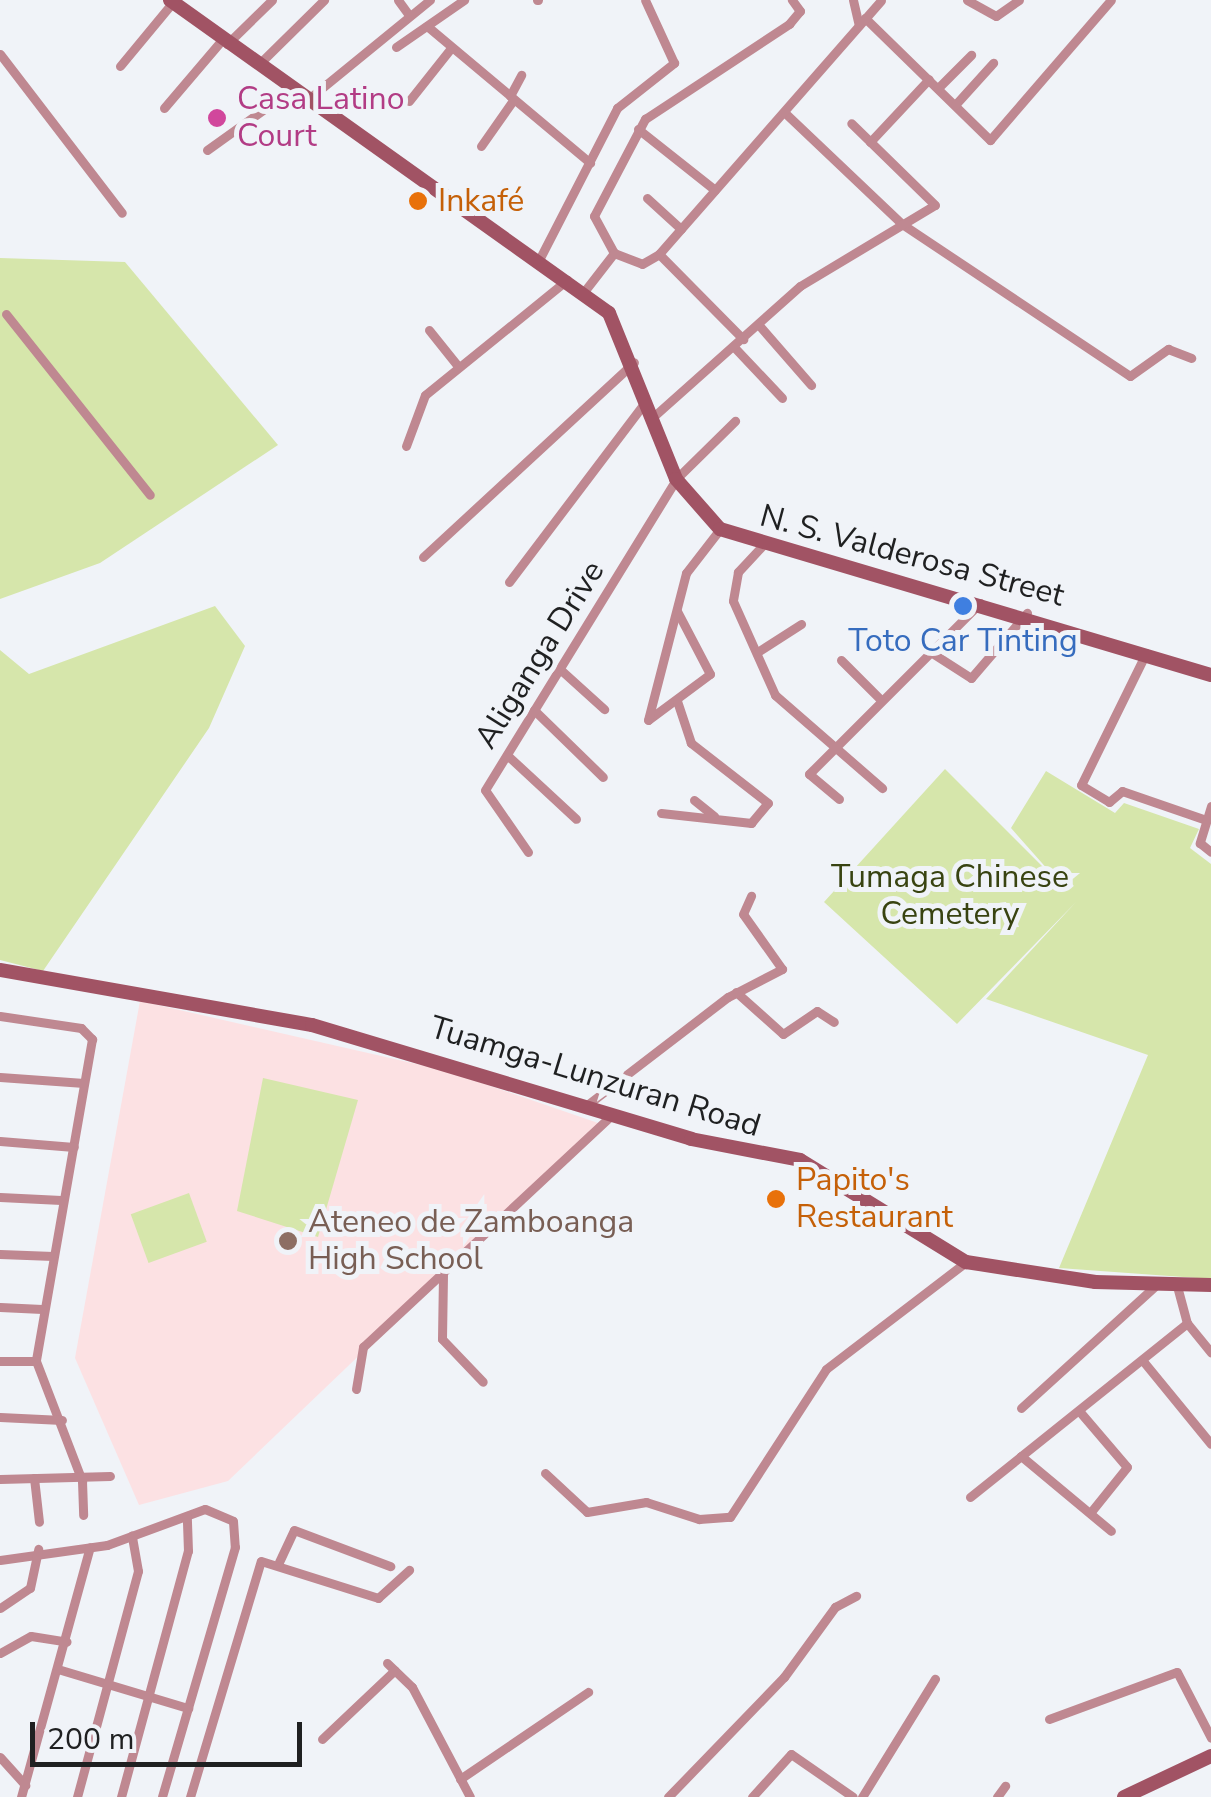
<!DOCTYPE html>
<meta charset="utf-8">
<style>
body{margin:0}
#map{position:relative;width:1211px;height:1797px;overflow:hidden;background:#f0f3f8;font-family:"Nunito Sans",sans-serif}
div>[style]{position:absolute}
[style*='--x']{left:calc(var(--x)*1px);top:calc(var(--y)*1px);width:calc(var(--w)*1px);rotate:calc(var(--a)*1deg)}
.education>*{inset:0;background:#fce1e3}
.green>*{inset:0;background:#d6e6ab;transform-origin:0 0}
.street>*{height:9px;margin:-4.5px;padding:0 4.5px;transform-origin:4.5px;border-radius:4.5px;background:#bf8891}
.secondary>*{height:14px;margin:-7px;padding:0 7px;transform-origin:7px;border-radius:7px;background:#a15364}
.dots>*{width:28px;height:28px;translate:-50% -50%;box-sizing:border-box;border:5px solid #f0f3f8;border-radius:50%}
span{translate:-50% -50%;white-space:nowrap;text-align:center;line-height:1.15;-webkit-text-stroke:10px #f0f3f8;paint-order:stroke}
.hotel-label{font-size:32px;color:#b23c85}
.left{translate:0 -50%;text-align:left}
.food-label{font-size:32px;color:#c56008}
.street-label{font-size:32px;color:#1f2021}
.shop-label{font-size:32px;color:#366cbe}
.park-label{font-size:32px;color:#384311}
.education-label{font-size:32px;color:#785e54}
.scale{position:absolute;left:30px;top:1722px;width:272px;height:45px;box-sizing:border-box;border:5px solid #1f2021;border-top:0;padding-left:12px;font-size:30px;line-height:35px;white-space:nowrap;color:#1f2021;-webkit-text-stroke:8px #f0f3f8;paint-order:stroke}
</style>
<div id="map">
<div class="education">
<i style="clip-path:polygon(140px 1001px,447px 1071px,601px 1124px,228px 1481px,139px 1505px,75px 1358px)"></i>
</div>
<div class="green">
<i style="clip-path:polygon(0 258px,125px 262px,278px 445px,100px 563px,0 599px)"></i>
<i style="clip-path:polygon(215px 606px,245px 646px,209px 728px,43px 971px,0 960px,0 650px,29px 674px)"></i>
<i style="clip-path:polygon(945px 769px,1065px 889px,1011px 828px,1046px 771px,1115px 813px,1124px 803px,1199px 829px,1190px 848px,1211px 864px,1211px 1279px,1059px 1268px,1148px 1055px,986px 999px,1076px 902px,957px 1024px,824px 902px)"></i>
<i style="clip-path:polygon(263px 1078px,358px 1100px,318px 1237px,237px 1211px)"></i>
<i style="left:189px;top:1193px;width:52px;height:62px;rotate:70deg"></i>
</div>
<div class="street">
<i style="--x:398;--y:0;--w:19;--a:54"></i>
<i style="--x:537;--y:0;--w:1;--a:0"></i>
<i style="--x:853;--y:0;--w:26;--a:77"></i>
<i style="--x:967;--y:0;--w:33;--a:29"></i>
<i style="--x:996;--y:16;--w:28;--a:-35"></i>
<i style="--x:865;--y:18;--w:175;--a:44.3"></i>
<i style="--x:990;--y:140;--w:185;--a:-49.2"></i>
<i style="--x:427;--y:26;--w:213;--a:40"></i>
<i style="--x:227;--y:44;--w:63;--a:-44.4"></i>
<i style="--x:396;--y:47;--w:83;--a:-34.7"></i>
<i style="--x:0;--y:54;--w:200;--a:52.5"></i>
<i style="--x:258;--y:65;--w:93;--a:-44.6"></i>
<i style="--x:120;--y:66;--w:83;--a:-50.4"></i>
<i style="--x:938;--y:88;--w:47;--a:-45"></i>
<i style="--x:510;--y:96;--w:24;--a:-62"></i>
<i style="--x:306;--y:101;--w:160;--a:-39.2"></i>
<i style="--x:409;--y:101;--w:68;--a:-51.6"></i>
<i style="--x:955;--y:105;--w:57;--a:-47.9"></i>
<i style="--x:164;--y:108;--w:88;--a:-49.6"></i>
<i style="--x:784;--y:112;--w:163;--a:43.5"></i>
<i style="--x:902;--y:224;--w:274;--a:33.7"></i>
<i style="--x:1130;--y:376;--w:47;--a:-35.4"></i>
<i style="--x:1168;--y:349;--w:25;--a:21"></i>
<i style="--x:638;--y:129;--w:98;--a:38.4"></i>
<i style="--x:870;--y:142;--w:86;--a:-46.9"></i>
<i style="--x:481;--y:146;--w:57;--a:-54.9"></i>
<i style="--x:207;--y:150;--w:100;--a:-35.6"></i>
<i style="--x:647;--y:198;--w:46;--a:42.4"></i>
<i style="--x:614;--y:253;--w:42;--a:-118.4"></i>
<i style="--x:594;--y:216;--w:110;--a:-62.3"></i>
<i style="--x:645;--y:119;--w:173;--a:-33.4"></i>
<i style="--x:789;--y:24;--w:17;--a:-50"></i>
<i style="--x:800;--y:11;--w:14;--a:-126"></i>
<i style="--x:659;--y:254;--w:120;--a:45.3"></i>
<i style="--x:540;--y:258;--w:169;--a:-62.8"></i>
<i style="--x:617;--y:108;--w:73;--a:-38.3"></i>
<i style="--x:674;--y:63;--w:69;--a:-114.7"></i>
<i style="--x:583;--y:293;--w:51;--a:-52.2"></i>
<i style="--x:614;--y:253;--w:30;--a:21"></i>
<i style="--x:642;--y:264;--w:20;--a:-30"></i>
<i style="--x:659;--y:254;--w:337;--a:-48.8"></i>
<i style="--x:6;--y:314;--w:231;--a:51.5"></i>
<i style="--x:758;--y:324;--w:81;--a:49"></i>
<i style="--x:429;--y:330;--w:45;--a:51.3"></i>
<i style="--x:734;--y:347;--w:70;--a:46.7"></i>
<i style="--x:653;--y:417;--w:197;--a:-41.7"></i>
<i style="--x:800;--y:286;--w:157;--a:-31"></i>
<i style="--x:935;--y:205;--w:117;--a:-135.7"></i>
<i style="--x:406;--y:446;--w:54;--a:-69.6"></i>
<i style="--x:425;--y:395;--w:183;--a:-39"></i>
<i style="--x:763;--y:545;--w:37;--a:133"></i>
<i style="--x:738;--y:572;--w:29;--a:100"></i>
<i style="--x:733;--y:601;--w:103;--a:65.9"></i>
<i style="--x:775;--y:695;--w:142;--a:41"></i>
<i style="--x:423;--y:557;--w:287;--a:-42.7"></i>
<i style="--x:509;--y:582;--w:227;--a:-52.9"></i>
<i style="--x:677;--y:611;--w:71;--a:62.4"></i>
<i style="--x:710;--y:674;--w:77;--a:143.4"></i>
<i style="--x:648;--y:720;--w:152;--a:-75.5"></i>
<i style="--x:686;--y:573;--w:56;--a:-52.3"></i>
<i style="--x:759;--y:651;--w:50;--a:-32.7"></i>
<i style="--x:929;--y:651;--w:50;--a:32.7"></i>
<i style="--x:971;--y:678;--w:86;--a:-49.3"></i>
<i style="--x:1146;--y:653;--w:147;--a:116.2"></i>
<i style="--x:1081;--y:785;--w:33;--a:31"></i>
<i style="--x:1109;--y:802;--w:17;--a:-40"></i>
<i style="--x:1122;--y:791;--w:89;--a:19"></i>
<i style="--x:841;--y:660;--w:55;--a:45"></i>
<i style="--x:562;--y:671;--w:57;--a:42.1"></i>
<i style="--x:534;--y:710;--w:96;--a:44.2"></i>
<i style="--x:507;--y:755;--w:94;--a:42.8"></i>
<i style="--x:839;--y:799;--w:39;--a:-140"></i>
<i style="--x:809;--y:774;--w:242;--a:-45"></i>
<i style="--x:694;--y:800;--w:26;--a:39"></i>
<i style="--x:1211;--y:806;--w:39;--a:107"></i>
<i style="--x:1200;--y:843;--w:14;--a:39"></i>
<i style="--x:661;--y:813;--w:91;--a:6.3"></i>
<i style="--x:751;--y:823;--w:26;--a:-50"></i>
<i style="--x:768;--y:803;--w:98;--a:-142.1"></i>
<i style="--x:691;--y:743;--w:44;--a:-108.4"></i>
<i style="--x:528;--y:852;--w:75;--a:-124.7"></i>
<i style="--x:485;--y:790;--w:365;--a:-58.4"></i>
<i style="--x:676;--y:479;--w:83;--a:-44.5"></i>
<i style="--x:736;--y:992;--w:63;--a:41.8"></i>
<i style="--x:783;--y:1034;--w:41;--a:-34.1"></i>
<i style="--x:817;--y:1011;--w:20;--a:33"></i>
<i style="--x:0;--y:1016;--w:82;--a:8.4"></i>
<i style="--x:81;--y:1028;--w:16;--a:45"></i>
<i style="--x:92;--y:1039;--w:327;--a:99.9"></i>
<i style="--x:36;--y:1361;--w:129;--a:69"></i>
<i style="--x:82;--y:1481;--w:34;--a:88"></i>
<i style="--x:0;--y:1077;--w:84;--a:4.1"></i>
<i style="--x:587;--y:1105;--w:178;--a:-37.5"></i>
<i style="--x:728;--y:997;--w:61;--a:-27.4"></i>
<i style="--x:782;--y:969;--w:67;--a:-125.3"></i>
<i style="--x:743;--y:914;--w:20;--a:-66"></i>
<i style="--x:0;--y:1141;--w:74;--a:4.6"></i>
<i style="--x:0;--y:1197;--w:61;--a:2.8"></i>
<i style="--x:0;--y:1254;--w:53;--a:2.2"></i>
<i style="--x:443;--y:1275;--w:64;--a:90.9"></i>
<i style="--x:442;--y:1339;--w:59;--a:46.4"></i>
<i style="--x:1177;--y:1286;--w:38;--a:75"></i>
<i style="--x:1187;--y:1323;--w:38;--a:51"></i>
<i style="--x:0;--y:1307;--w:42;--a:2.7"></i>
<i style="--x:0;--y:1361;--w:36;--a:0"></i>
<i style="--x:1143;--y:1361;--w:107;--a:50.7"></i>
<i style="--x:356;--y:1389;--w:43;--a:-80.5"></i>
<i style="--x:363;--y:1347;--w:342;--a:-43"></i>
<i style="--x:1021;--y:1408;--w:183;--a:-42.3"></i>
<i style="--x:1080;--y:1412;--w:72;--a:49.5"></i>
<i style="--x:1127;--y:1467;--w:59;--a:128.8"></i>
<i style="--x:0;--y:1417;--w:62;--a:2.8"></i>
<i style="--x:1021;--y:1456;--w:117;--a:39.8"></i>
<i style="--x:545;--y:1473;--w:57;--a:42.9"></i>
<i style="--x:587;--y:1512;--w:60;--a:-9.6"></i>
<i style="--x:646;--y:1502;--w:56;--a:17.8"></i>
<i style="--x:699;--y:1519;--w:31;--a:-4"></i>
<i style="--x:730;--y:1517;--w:176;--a:-57"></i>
<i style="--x:826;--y:1369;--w:176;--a:-37.4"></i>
<i style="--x:34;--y:1478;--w:44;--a:83.5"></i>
<i style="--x:0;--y:1479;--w:110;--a:-1.6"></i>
<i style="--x:970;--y:1497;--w:278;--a:-38.7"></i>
<i style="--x:0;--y:1560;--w:108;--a:-8"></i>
<i style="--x:107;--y:1545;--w:104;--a:-20.2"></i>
<i style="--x:205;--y:1509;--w:30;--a:23"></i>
<i style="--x:233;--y:1521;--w:26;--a:86"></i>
<i style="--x:235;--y:1547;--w:260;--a:106.3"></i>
<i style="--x:279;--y:1562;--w:35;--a:-65"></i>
<i style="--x:294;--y:1530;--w:103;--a:20.6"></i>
<i style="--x:0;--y:1608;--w:36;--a:-34"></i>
<i style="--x:30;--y:1588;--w:40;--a:-78"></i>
<i style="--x:0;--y:1653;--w:35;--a:-29"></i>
<i style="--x:31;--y:1636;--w:36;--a:9"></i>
<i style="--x:387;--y:1663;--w:35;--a:44"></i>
<i style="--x:412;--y:1687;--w:124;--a:62.2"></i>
<i style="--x:61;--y:1670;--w:133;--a:16.7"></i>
<i style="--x:1049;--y:1719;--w:136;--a:-20.2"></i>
<i style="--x:1177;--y:1672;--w:74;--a:62.7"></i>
<i style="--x:322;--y:1739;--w:100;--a:-43.4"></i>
<i style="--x:0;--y:1757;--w:38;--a:48"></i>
<i style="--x:460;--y:1779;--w:155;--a:-34.2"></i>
<i style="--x:21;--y:1797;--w:259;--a:-74.6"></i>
<i style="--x:77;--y:1797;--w:234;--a:-74.9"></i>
<i style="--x:138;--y:1571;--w:36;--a:-100"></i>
<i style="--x:121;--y:1797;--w:255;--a:-74.8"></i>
<i style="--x:188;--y:1551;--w:35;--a:-92"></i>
<i style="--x:190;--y:1797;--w:246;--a:-73.3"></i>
<i style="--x:261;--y:1561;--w:123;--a:17.5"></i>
<i style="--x:378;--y:1598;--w:42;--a:-42.1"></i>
<i style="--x:668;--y:1797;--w:167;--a:-46"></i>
<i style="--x:784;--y:1677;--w:87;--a:-53.9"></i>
<i style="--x:835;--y:1607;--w:24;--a:-28"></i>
<i style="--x:752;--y:1797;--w:58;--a:-47.8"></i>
<i style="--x:791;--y:1754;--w:75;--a:34.7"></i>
<i style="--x:862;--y:1797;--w:139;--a:-58.3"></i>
<i style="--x:997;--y:1797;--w:14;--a:-54"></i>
</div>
<div class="secondary">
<i style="--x:170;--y:0;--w:539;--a:35.49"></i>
<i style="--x:609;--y:313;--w:179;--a:68"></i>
<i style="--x:676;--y:479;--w:67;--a:48.7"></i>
<i style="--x:720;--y:529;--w:512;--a:16.56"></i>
<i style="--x:0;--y:970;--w:317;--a:10"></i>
<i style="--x:312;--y:1025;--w:396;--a:16.7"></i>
<i style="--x:691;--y:1139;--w:111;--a:10.9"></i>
<i style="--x:800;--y:1160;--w:195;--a:31.6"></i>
<i style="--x:966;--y:1262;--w:131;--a:8.8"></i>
<i style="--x:1095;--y:1282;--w:116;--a:1.5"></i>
<i style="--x:1124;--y:1797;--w:96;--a:-25.2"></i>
</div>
<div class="dots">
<i style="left:217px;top:118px;background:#d1479c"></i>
<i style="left:418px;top:201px;background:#e8710a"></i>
<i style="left:963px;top:606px;background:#3f7fe0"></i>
<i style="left:776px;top:1199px;background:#e8710a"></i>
<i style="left:288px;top:1241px;background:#8d6e63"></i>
</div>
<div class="hotel-label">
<span class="left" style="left:237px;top:118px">Casa Latino<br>Court</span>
</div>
<div class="food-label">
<span class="left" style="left:438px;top:201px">Inkafé</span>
<span class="left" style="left:796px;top:1199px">Papito's<br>Restaurant</span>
</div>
<div class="street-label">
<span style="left:912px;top:556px;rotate:15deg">N. S. Valderosa Street</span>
<span style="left:540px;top:655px;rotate:-58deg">Aliganga Drive</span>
<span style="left:595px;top:1077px;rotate:17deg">Tuamga-Lunzuran Road</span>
</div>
<div class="shop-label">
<span style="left:963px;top:641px">Toto Car Tinting</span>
</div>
<div class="park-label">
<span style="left:950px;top:896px">Tumaga Chinese<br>Cemetery</span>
</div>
<div class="education-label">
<span class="left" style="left:308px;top:1241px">Ateneo de Zamboanga<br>High School</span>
</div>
<div class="scale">200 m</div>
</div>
